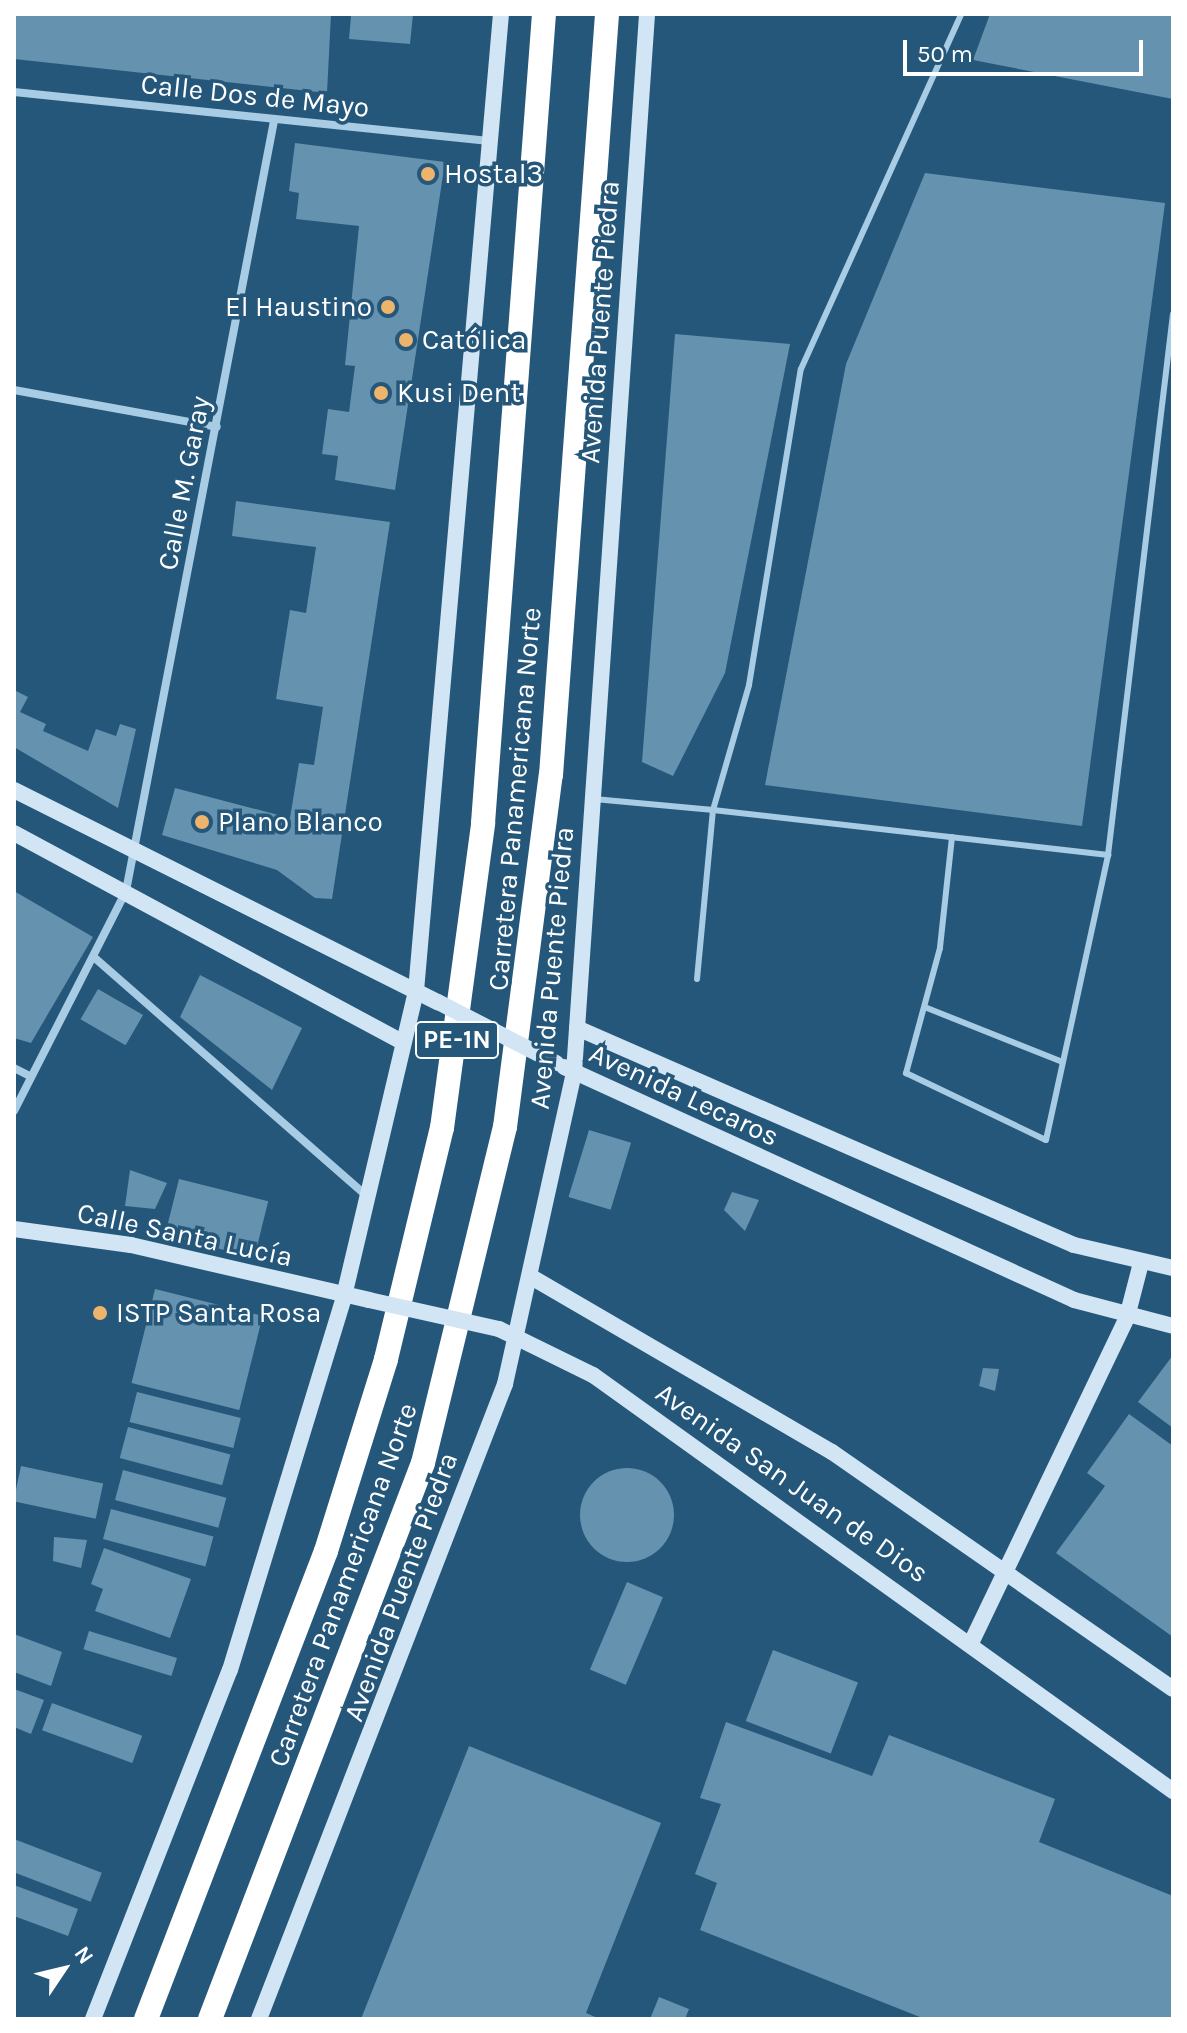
<!DOCTYPE html>
<meta charset="utf-8">
<style>
body{margin:0}
#map{position:relative;width:1187px;height:2033px;overflow:hidden;background:#25577a;font-family:Karla,sans-serif}
div>[style]{position:absolute}
[style*='--x']{left:calc(var(--x)*1px);top:calc(var(--y)*1px);width:calc(var(--w)*1px);rotate:calc(var(--a)*1deg)}
.building>*{inset:0;background:#6592af;transform-origin:0 0}
.round{border-radius:50%}
.lane>*{height:6px;margin:-3px;padding:0 3px;transform-origin:3px;border-radius:3px;background:#a8cce4}
.street>*{height:8px;margin:-4px;padding:0 4px;transform-origin:4px;border-radius:4px;background:#a8cce4}
.secondary>*{height:16px;margin:-8px;padding:0 8px;transform-origin:8px;border-radius:8px;background:#d1e5f4}
.highway>*{height:24px;margin:-12px;padding:0 12px;transform-origin:12px;border-radius:12px;background:#fff}
.secondary-bridge>*{height:16px;margin:-8px;padding:0 8px;transform-origin:8px;border-radius:8px;background:#d1e5f4}
.dots>*{width:22px;height:22px;translate:-50% -50%;box-sizing:border-box;border:4px solid #25577a;border-radius:50%}
span{translate:-50% -50%;white-space:nowrap;text-align:center;line-height:1.15;-webkit-text-stroke:7px #25577a;paint-order:stroke}
.shield-label span{padding:2px 6px;background:#25577a;border:2px solid;border-radius:6px;-webkit-text-stroke-width:0}
.shield-label{font-size:26px;color:#fff;font-weight:700}
.street-label{font-size:28px;color:#fff}
.poi-label{font-size:28px;color:#fff}
.left{translate:0 -50%;text-align:left}
.right{translate:-100% -50%;text-align:right}
.frame{position:absolute;inset:0;border:16px solid #fff;pointer-events:none}
.north{position:absolute;left:24px;top:1929px;width:80px;height:80px;-webkit-text-stroke:6px #25577a;paint-order:stroke;rotate:55deg;font-size:22px;font-weight:700;line-height:32px;text-align:center;color:#fff}
.north::after{content:'';display:block;margin:auto;width:28px;height:36px;background:#fff;clip-path:polygon(50% 0,100% 100%,50% 72%,0 100%)}
.scale{position:absolute;left:903px;top:40px;width:240px;height:36px;box-sizing:border-box;border:4px solid #fff;border-top:0;padding-left:10px;font-size:24px;line-height:28px;white-space:nowrap;color:#fff;-webkit-text-stroke:6px #25577a;paint-order:stroke}
</style>
<div id="map">
<div class="building">
<i style="clip-path:polygon(14px 14px,331px 14px,327px 93px,14px 59px)"></i>
<i style="clip-path:polygon(363px 14px,413px 14px,410px 44px,349px 39px,351px 16px)"></i>
<i style="clip-path:polygon(990px 14px,1173px 14px,1173px 99px,973px 60px)"></i>
<i style="clip-path:polygon(295px 143px,445px 162px,395px 490px,335px 480px,338px 456px,322px 454px,328px 409px,349px 412px,355px 366px,345px 365px,359px 226px,296px 219px,299px 193px,289px 191px)"></i>
<i style="clip-path:polygon(925px 173px,1165px 203px,1082px 826px,765px 785px,846px 364px)"></i>
<i style="clip-path:polygon(675px 334px,790px 344px,725px 673px,673px 776px,642px 762px)"></i>
<i style="clip-path:polygon(236px 501px,390px 522px,332px 899px,315px 898px,277px 870px,162px 835px,175px 788px,290px 818px,299px 763px,314px 765px,323px 707px,276px 699px,290px 610px,306px 613px,316px 547px,232px 536px)"></i>
<i style="clip-path:polygon(14px 690px,28px 697px,20px 712px,46px 724px,43px 731px,88px 751px,96px 729px,116px 736px,120px 724px,136px 729px,118px 808px,14px 747px)"></i>
<i style="clip-path:polygon(14px 891px,93px 937px,31px 1043px,14px 1038px)"></i>
<i style="clip-path:polygon(200px 975px,302px 1028px,272px 1090px,180px 1017px)"></i>
<i style="left:98px;top:989px;width:52px;height:35px;rotate:30deg"></i>
<i style="left:589px;top:1130px;width:44px;height:70px;rotate:17deg"></i>
<i style="clip-path:polygon(130px 1170px,167px 1183px,155px 1209px,125px 1206px)"></i>
<i style="left:179px;top:1179px;width:92px;height:58px;rotate:14deg"></i>
<i style="clip-path:polygon(732px 1192px,759px 1200px,745px 1231px,724px 1210px)"></i>
<i style="left:155px;top:1289px;width:111px;height:97px;rotate:14deg"></i>
<i style="clip-path:polygon(1173px 1355px,1173px 1428px,1138px 1402px)"></i>
<i style="clip-path:polygon(983px 1368px,999px 1369px,995px 1391px,979px 1386px)"></i>
<i style="left:137px;top:1392px;width:107px;height:31px;rotate:14deg"></i>
<i style="clip-path:polygon(1129px 1414px,1173px 1446px,1173px 1637px,1056px 1553px,1105px 1486px,1087px 1473px)"></i>
<i style="left:128px;top:1427px;width:106px;height:32px;rotate:15deg"></i>
<i style="left:21px;top:1466px;width:84px;height:36px;rotate:12deg"></i>
<i class="round" style="left:580px;top:1468px;width:94px;height:94px"></i>
<i style="left:123px;top:1470px;width:107px;height:31px;rotate:15deg"></i>
<i style="left:111px;top:1509px;width:106px;height:31px;rotate:15deg"></i>
<i style="clip-path:polygon(54px 1537px,87px 1540px,81px 1568px,53px 1561px)"></i>
<i style="clip-path:polygon(104px 1548px,191px 1579px,170px 1638px,95px 1611px,103px 1589px,91px 1584px)"></i>
<i style="left:627px;top:1582px;width:39px;height:95px;rotate:23deg"></i>
<i style="left:89px;top:1631px;width:92px;height:19px;rotate:17deg"></i>
<i style="clip-path:polygon(14px 1634px,62px 1652px,51px 1686px,14px 1672px)"></i>
<i style="left:773px;top:1650px;width:91px;height:76px;rotate:21deg"></i>
<i style="clip-path:polygon(14px 1689px,44px 1700px,31px 1734px,14px 1727px)"></i>
<i style="left:52px;top:1703px;width:96px;height:29px;rotate:20deg"></i>
<i style="clip-path:polygon(726px 1722px,872px 1776px,889px 1735px,1055px 1799px,1039px 1842px,1173px 1896px,1173px 2019px,925px 2019px,700px 1930px,717px 1883px,695px 1874px,721px 1804px,700px 1798px)"></i>
<i style="clip-path:polygon(469px 1746px,661px 1823px,586px 2013px,600px 2019px,361px 2019px)"></i>
<i style="left:14px;top:1839px;width:94px;height:31px;rotate:21deg"></i>
<i style="clip-path:polygon(14px 1885px,78px 1909px,68px 1936px,14px 1916px)"></i>
<i style="clip-path:polygon(659px 1997px,689px 2009px,685px 2019px,650px 2019px)"></i>
</div>
<div class="lane">
<i style="--x:594;--y:799;--w:120;--a:5.3"></i>
<i style="--x:713;--y:810;--w:130;--a:-73.9"></i>
<i style="--x:749;--y:685;--w:320;--a:-80.7"></i>
<i style="--x:801;--y:369;--w:389;--a:-65.7"></i>
<i style="--x:952;--y:837;--w:112;--a:96.2"></i>
<i style="--x:940;--y:948;--w:130;--a:105.2"></i>
<i style="--x:906;--y:1073;--w:155;--a:25.6"></i>
<i style="--x:1046;--y:1140;--w:292;--a:-77.7"></i>
<i style="--x:1108;--y:855;--w:545;--a:-83.15"></i>
<i style="--x:697;--y:979;--w:170;--a:-84.6"></i>
<i style="--x:713;--y:810;--w:398;--a:6.5"></i>
<i style="--x:927;--y:1008;--w:146;--a:21.7"></i>
</div>
<div class="street">
<i style="--x:14;--y:92;--w:480;--a:5.9"></i>
<i style="--x:14;--y:390;--w:206;--a:10.3"></i>
<i style="--x:96;--y:959;--w:361;--a:41.2"></i>
<i style="--x:14;--y:1068;--w:16;--a:27"></i>
<i style="--x:14;--y:1111;--w:247;--a:-63"></i>
<i style="--x:126;--y:891;--w:784;--a:-79.12"></i>
</div>
<div class="secondary">
<i style="--x:14;--y:790;--w:474;--a:26.6"></i>
<i style="--x:14;--y:833;--w:441;--a:28.3"></i>
<i style="--x:577;--y:1028;--w:542;--a:23.59"></i>
<i style="--x:1074;--y:1245;--w:102;--a:13.1"></i>
<i style="--x:564;--y:1067;--w:561;--a:24.55"></i>
<i style="--x:1074;--y:1300;--w:102;--a:14.7"></i>
<i style="--x:14;--y:1229;--w:118;--a:7.8"></i>
<i style="--x:131;--y:1245;--w:244;--a:13"></i>
<i style="--x:533;--y:1278;--w:346;--a:30.2"></i>
<i style="--x:832;--y:1452;--w:415;--a:34.8"></i>
<i style="--x:499;--y:1329;--w:105;--a:26.1"></i>
<i style="--x:593;--y:1375;--w:714;--a:35.65"></i>
<i style="--x:972;--y:1641;--w:359;--a:-64.4"></i>
<i style="--x:1127;--y:1317;--w:56;--a:-75.5"></i>
<i style="--x:93;--y:2019;--w:375;--a:-68.6"></i>
<i style="--x:230;--y:1670;--w:391;--a:-73"></i>
<i style="--x:344;--y:1296;--w:313;--a:-76.7"></i>
<i style="--x:416;--y:991;--w:981;--a:-85.03"></i>
<i style="--x:259;--y:2019;--w:681;--a:-68.82"></i>
<i style="--x:505;--y:1384;--w:320;--a:-77.5"></i>
<i style="--x:574;--y:1072;--w:1061;--a:-86.05"></i>
</div>
<div class="highway">
<i style="--x:146;--y:2019;--w:501;--a:-68.96"></i>
<i style="--x:326;--y:1551;--w:201;--a:-72.6"></i>
<i style="--x:386;--y:1359;--w:238;--a:-76.4"></i>
<i style="--x:442;--y:1128;--w:308;--a:-82.3"></i>
<i style="--x:483;--y:823;--w:811;--a:-85.69"></i>
<i style="--x:210;--y:2019;--w:595;--a:-69.04"></i>
<i style="--x:423;--y:1463;--w:346;--a:-76.3"></i>
<i style="--x:505;--y:1127;--w:355;--a:-82.6"></i>
<i style="--x:551;--y:775;--w:763;--a:-85.79"></i>
</div>
<div class="secondary-bridge">
<i style="--x:438;--y:1002;--w:133;--a:27.3"></i>
<i style="--x:369;--y:1300;--w:133;--a:12.6"></i>
</div>
<div class="dots">
<i style="left:428px;top:174px;background:#edb46c"></i>
<i style="left:388px;top:307px;background:#edb46c"></i>
<i style="left:406px;top:340px;background:#edb46c"></i>
<i style="left:381px;top:393px;background:#edb46c"></i>
<i style="left:202px;top:822px;background:#edb46c"></i>
<i style="left:100px;top:1313px;background:#edb46c"></i>
</div>
<div class="shield-label">
<span style="left:457px;top:1040px">PE-1N</span>
</div>
<div class="street-label">
<span style="left:255px;top:96px;rotate:6deg">Calle Dos de Mayo</span>
<span style="left:600px;top:322px;rotate:-86deg">Avenida Puente Piedra</span>
<span style="left:184px;top:483px;rotate:-79deg">Calle M. Garay</span>
<span style="left:515px;top:799px;rotate:-85deg">Carretera Panamericana Norte</span>
<span style="left:552px;top:968px;rotate:-85deg">Avenida Puente Piedra</span>
<span style="left:684px;top:1095px;rotate:25deg">Avenida Lecaros</span>
<span style="left:185px;top:1235px;rotate:12deg">Calle Santa Lucía</span>
<span style="left:792px;top:1483px;rotate:35deg">Avenida San Juan de Dios</span>
<span style="left:343px;top:1585px;rotate:-70deg">Carretera Panamericana Norte</span>
<span style="left:401px;top:1587px;rotate:-70deg">Avenida Puente Piedra</span>
</div>
<div class="poi-label">
<span class="left" style="left:444px;top:174px">Hostal3</span>
<span class="right" style="left:372px;top:307px">El Haustino</span>
<span class="left" style="left:422px;top:340px">Católica</span>
<span class="left" style="left:397px;top:393px">Kusi Dent</span>
<span class="left" style="left:218px;top:822px">Plano Blanco</span>
<span class="left" style="left:116px;top:1313px">ISTP Santa Rosa</span>
</div>
<div class="frame"></div>
<div class="north">N</div>
<div class="scale">50 m</div>
</div>
